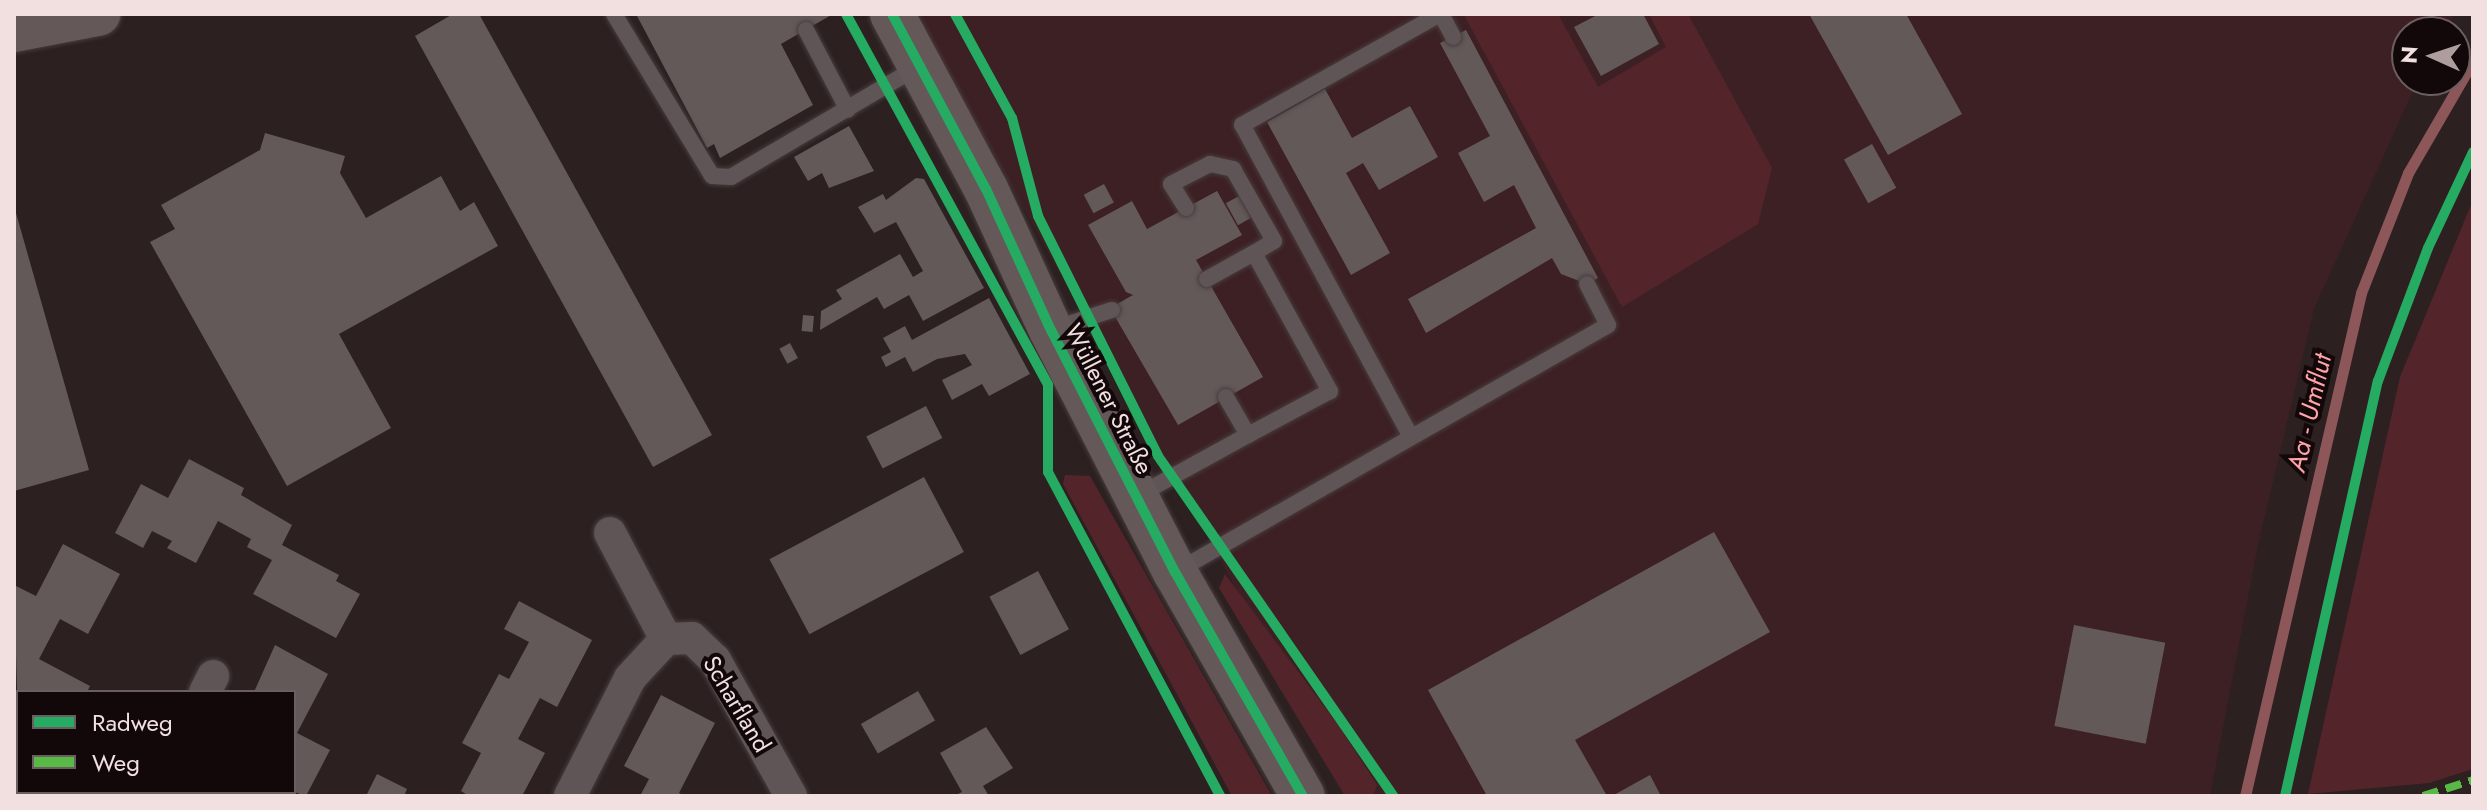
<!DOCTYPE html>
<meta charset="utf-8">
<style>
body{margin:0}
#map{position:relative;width:2487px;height:810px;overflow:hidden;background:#2c2020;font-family:Jost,sans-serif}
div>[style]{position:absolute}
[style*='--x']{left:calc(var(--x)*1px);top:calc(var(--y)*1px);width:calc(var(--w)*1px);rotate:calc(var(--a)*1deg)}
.built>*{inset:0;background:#3d2023}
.green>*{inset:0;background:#53252a}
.stream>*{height:11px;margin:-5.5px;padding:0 5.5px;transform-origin:5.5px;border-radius:5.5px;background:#8d575a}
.building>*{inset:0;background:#645959;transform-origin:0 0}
.roads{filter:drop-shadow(0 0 2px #473c3c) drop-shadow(0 0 2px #473c3c)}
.lane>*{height:16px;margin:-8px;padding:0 8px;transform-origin:8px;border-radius:8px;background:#605556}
.street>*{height:32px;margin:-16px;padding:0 16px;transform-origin:16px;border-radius:16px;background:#605556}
.secondary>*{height:44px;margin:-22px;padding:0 22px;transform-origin:22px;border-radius:22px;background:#645859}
.quiet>*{height:8px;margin-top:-4px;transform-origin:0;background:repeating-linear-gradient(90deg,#58b947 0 16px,transparent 0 24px)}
.cycleway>*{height:10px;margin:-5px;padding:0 5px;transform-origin:5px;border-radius:5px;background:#26ab63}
span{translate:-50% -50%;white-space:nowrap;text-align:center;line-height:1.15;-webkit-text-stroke:8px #130809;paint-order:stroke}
.street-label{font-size:24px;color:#f2e0e1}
.water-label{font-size:26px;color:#fea3a9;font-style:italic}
.frame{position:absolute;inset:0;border:16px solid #f2e0e1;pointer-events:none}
.legend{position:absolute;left:16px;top:690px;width:280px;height:104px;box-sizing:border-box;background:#130809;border:2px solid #6c5e5f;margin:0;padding:10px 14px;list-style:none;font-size:24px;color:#f2e0e1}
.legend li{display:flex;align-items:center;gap:16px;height:40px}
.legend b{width:40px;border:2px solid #6c5e5f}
.north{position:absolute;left:2391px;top:16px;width:80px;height:80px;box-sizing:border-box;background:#130809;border:2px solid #6c5e5f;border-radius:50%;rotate:273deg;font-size:22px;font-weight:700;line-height:32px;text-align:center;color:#f2e0e1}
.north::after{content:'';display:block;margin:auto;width:28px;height:36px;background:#ad9d9d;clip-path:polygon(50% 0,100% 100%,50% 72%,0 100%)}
</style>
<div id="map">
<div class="built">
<i style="clip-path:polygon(915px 14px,2454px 14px,2444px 32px,2407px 32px,2407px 80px,2418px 80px,2314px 309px,2258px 545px,2210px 796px,1352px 796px)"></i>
</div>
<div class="green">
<i style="clip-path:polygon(1558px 14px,1598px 87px,1666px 47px,1649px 14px,1688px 14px,1772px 168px,1758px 224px,1622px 307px,1464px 15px)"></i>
<i style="clip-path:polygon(2473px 200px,2473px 769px,2429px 783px,2308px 794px,2400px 377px)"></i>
<i style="clip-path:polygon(1065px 475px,1090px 476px,1272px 796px,1232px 796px,1063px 484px)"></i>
<i style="clip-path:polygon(1225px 574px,1338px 725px,1377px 785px,1373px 796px,1345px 796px,1219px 588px)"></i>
</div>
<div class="stream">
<i style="--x:2245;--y:796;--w:516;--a:-77.01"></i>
<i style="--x:2361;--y:293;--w:129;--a:-68.6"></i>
<i style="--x:2408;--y:173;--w:129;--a:-59.9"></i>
</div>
<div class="building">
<i style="clip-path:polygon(453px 14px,479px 14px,712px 435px,653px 467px,415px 36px)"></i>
<i style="clip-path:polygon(636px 14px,833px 14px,781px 44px,813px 105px,720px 158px,714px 144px,707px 148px)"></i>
<i style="clip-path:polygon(1599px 14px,1643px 14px,1659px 44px,1601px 76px,1574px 27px)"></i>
<i style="clip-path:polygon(1809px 14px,1906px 14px,1962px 114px,1888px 155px)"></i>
<i style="clip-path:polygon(1466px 30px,1598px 278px,1587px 284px,1561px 274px,1552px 258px,1426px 333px,1408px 299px,1536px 228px,1514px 185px,1484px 202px,1458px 153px,1490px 136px,1440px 43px)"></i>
<i style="clip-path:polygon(1325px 89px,1352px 138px,1410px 106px,1438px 157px,1379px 190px,1363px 163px,1346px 173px,1390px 253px,1351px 275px,1267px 122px)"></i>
<i style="clip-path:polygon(849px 126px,874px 171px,829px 188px,822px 173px,808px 181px,794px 157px)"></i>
<i style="clip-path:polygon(265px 133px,345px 156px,340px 173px,366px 218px,441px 176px,460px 211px,474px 202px,498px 246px,339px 334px,391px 428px,287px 486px,150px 242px,175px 229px,161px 205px,260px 150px)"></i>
<i style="left:1872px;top:144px;width:50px;height:32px;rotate:61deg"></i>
<i style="clip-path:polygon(916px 178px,924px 179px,984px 288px,923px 321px,909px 295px,884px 309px,877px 297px,820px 330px,821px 311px,842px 299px,836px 290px,900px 254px,913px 277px,923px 271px,896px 222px,874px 233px,858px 207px,883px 194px,886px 200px)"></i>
<i style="left:1104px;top:184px;width:21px;height:23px;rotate:62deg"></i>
<i style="clip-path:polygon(1217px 191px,1242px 235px,1196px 260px,1263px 377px,1178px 425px,1110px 308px,1133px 295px,1126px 292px,1088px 225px,1132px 201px,1147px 229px)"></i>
<i style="left:1239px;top:196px;width:25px;height:15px;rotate:61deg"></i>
<i style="clip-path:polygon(14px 206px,89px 470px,14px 491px)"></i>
<i style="clip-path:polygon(989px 298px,1030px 374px,989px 396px,982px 384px,952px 400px,942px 380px,972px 365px,965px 354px,937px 359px,913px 372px,905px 357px,886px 367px,881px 357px,891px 352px,883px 338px,905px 326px,912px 340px)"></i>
<i style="left:803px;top:315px;width:11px;height:16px;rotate:5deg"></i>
<i style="left:790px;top:343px;width:17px;height:12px;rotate:62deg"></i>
<i style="left:926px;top:406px;width:36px;height:67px;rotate:63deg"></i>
<i style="clip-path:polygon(189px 459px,244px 488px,241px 495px,292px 525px,282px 545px,339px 575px,336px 581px,360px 594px,336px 638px,253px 594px,272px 560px,247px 547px,251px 539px,218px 521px,196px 563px,167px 548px,172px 541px,152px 531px,143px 548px,115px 533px,141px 484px,168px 498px)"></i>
<i style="left:924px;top:477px;width:85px;height:175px;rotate:62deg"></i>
<i style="clip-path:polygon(1714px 532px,1770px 632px,1575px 740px,1607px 796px,1487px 796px,1428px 690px)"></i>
<i style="clip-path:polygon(63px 544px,120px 574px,88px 634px,60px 619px,39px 659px,90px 686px,87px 692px,18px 692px,18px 726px,14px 585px,36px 596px)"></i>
<i style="left:1038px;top:571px;width:66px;height:55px;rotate:62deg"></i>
<i style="clip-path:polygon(519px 601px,592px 640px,557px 707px,540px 698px,518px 739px,545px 753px,522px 796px,469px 796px,461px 791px,481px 753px,462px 743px,499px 674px,509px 679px,529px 642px,504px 629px)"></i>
<i style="left:2074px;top:625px;width:93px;height:103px;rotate:11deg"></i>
<i style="clip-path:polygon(275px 645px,328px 674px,297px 733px,330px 750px,306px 796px,294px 792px,294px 692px,254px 692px)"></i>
<i style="left:918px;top:691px;width:34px;height:66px;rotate:60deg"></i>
<i style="clip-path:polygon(661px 695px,715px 723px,679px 793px,685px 796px,640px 796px,649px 779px,624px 766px)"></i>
<i style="clip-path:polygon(986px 727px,1013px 768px,983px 786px,989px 796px,954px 796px,962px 792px,940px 753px)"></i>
<i style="clip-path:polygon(14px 764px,18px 792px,34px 792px,32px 796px,14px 796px)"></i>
<i style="clip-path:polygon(377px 774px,407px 789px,404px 796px,366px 796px)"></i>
<i style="clip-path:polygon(1650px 775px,1661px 796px,1612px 796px)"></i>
<i style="clip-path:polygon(198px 792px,286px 792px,196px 796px)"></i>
</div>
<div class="roads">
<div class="lane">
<i style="--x:614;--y:14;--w:189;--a:58.8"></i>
<i style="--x:712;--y:176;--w:19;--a:3"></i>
<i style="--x:731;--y:177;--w:217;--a:-30.5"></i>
<i style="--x:1441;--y:14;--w:26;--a:62"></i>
<i style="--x:806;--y:30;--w:90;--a:62.3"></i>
<i style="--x:1186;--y:208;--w:28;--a:-122"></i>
<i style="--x:1171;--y:184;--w:44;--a:-27.1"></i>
<i style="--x:1210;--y:164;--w:24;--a:12"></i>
<i style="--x:1233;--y:169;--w:83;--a:60.3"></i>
<i style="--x:1274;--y:241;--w:23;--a:149"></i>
<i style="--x:1207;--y:279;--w:54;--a:-29"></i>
<i style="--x:1254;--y:253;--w:158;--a:61.2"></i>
<i style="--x:1330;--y:391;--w:93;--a:151.8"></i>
<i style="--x:1053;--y:329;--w:62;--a:-17.9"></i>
<i style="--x:1411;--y:437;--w:355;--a:-118.4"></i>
<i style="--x:1242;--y:125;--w:227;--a:-29.3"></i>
<i style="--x:1137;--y:496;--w:127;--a:-28.8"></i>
<i style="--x:1248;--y:435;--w:44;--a:-120.1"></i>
<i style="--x:1177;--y:571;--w:496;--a:-29.7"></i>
<i style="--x:1608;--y:325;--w:46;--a:-117.1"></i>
</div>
<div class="street">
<i style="--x:610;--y:533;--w:120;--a:62.2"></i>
<i style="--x:205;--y:692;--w:18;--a:-63"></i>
<i style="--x:155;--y:796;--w:4;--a:-63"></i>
<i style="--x:570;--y:796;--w:132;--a:-63"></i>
<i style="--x:630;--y:678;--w:53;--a:-47.3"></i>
<i style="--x:666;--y:639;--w:26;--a:-2"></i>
<i style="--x:692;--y:638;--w:32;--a:44"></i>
<i style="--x:715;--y:660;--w:156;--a:60.8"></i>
</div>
<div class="secondary">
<i style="--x:892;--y:14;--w:199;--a:61.8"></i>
<i style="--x:986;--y:189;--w:155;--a:65.3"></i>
<i style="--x:1051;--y:330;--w:272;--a:62.9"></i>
<i style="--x:1175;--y:572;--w:258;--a:60.3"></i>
<i style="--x:14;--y:30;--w:86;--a:-10.8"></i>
</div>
</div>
<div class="quiet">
<i style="--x:2423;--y:796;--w:52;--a:-17.7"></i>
</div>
<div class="cycleway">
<i style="--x:846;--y:14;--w:422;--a:61.4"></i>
<i style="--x:1048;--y:385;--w:87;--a:90"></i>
<i style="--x:1048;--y:472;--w:367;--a:62"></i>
<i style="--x:892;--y:14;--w:199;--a:61.8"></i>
<i style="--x:986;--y:189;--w:155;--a:65.3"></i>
<i style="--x:1051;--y:330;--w:272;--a:62.9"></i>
<i style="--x:1175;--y:572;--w:258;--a:60.3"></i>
<i style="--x:955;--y:14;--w:119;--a:61.3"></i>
<i style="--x:1012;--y:118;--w:101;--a:75.1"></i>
<i style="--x:1038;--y:216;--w:268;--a:63.4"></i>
<i style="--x:1158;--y:456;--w:413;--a:55.3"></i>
<i style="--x:2285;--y:796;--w:425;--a:-77.4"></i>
<i style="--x:2378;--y:381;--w:142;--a:-69.4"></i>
<i style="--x:2428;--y:248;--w:106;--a:-64.9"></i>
</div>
<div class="street-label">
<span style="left:1109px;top:399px;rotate:63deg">Wüllener Straße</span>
<span style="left:737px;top:704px;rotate:59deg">Scharfland</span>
</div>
<div class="water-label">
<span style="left:2310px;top:413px;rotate:-77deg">Aa - Umflut</span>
</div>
<div class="frame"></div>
<ul class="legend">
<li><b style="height:10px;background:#26ab63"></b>Radweg</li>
<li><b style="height:10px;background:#58b947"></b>Weg</li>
</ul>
<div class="north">N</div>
</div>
